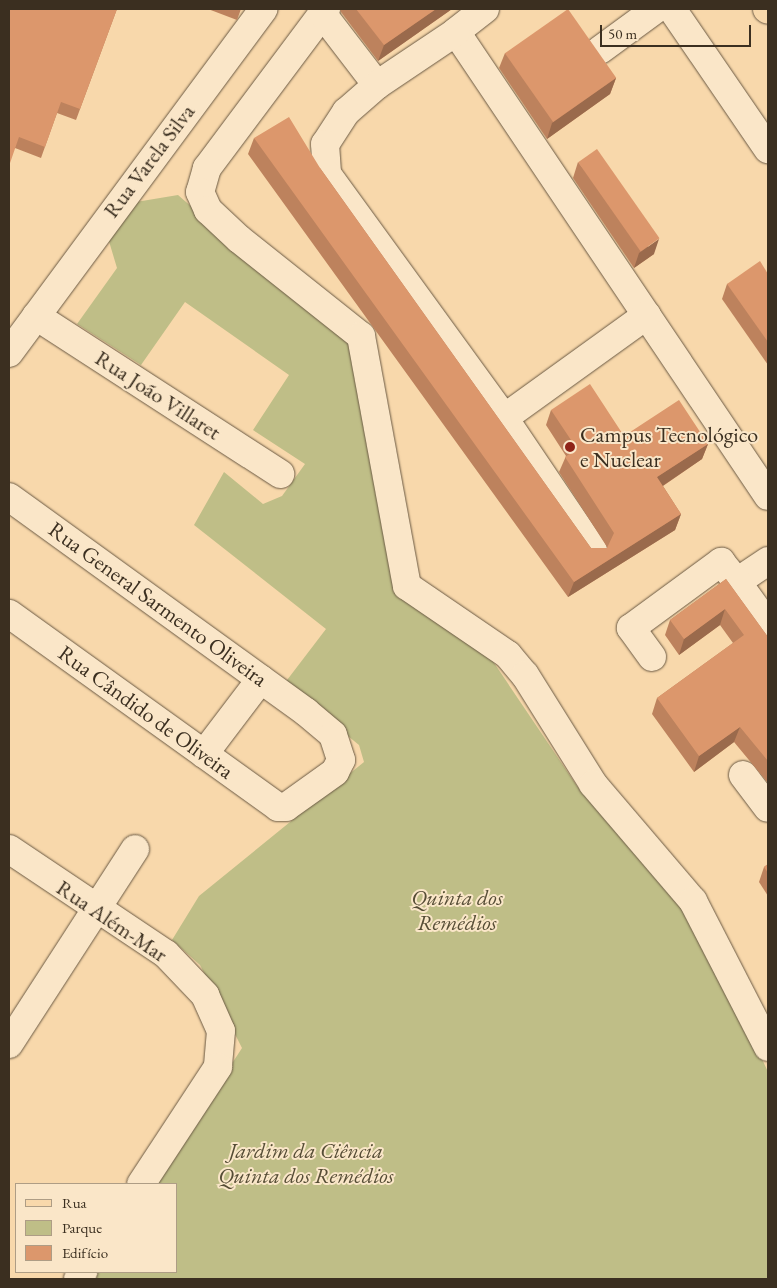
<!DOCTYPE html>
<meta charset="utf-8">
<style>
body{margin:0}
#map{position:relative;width:777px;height:1288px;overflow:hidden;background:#f8d8ab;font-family:"EB Garamond",serif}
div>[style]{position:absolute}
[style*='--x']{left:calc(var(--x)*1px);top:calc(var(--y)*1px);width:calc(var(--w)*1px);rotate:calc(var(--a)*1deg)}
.green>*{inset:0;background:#bfbe87}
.roads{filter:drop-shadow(0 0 1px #6a5943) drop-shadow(0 0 1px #6a5943)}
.minor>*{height:28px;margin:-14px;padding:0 14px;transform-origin:14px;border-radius:14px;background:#fae6c8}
.major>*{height:28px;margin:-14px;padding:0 14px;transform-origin:14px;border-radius:14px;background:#f8d8ab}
.wall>*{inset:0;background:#bd825d}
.shaded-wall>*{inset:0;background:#9a6a4c}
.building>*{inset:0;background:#dc976c;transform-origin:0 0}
.dots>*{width:14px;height:14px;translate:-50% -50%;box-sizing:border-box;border:2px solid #fae6c8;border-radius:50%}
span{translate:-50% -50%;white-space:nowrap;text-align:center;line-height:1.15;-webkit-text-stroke:4px #fae6c8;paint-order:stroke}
.street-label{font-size:22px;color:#3b2f20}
.poi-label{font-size:22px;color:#3b2f20}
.left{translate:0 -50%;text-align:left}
.park-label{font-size:22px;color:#554c35;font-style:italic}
.frame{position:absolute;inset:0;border:10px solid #3b2f20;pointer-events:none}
.legend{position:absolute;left:15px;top:1183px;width:162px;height:90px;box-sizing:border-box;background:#fae6c8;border:1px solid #ae9d85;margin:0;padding:6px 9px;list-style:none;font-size:15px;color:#3b2f20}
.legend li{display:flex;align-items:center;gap:10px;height:25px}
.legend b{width:25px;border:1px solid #ae9d85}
.scale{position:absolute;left:600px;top:25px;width:151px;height:22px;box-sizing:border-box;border:2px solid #3b2f20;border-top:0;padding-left:6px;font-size:15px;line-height:18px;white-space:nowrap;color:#3b2f20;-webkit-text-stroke:4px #fae6c8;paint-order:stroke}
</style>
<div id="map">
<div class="green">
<i style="clip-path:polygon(178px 195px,350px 344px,399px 590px,486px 651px,577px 786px,696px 916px,768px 1072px,768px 1279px,92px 1279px,97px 1272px,176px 1272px,176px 1184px,154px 1184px,242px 1048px,200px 965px,172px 940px,199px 896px,364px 762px,359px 745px,284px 684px,326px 629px,194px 525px,224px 472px,263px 504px,282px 496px,305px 464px,253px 430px,289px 375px,185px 302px,141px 365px,77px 324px,117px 268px,108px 238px,124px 204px)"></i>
</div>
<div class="roads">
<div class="minor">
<i style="--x:326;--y:9;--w:199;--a:126.8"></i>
<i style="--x:207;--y:168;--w:25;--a:106"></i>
<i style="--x:200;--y:192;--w:20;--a:66"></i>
<i style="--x:208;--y:210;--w:42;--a:43.1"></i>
<i style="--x:239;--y:239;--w:156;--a:38.5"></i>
<i style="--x:361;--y:336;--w:254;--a:79.6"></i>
<i style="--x:407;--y:586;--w:122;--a:34.3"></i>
<i style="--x:508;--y:655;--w:26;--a:50"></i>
<i style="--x:525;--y:675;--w:128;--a:58"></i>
<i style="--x:593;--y:784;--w:154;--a:49.5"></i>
<i style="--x:693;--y:901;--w:164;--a:62.8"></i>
<i style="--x:485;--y:9;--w:37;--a:142"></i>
<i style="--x:456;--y:32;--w:559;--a:56.08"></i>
<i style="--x:672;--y:9;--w:170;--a:55.6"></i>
<i style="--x:324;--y:16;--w:87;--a:52.5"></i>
<i style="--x:456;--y:32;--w:95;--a:146.1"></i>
<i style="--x:377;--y:85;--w:41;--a:138.9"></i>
<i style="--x:346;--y:112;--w:38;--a:123"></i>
<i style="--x:325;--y:144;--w:30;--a:86"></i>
<i style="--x:327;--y:174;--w:301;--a:54"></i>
<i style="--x:504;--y:418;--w:159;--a:56"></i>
<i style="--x:600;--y:50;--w:69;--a:-36.2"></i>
<i style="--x:36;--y:316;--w:291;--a:32.9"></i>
<i style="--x:9;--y:353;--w:428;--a:-53.5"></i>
<i style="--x:504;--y:418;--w:176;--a:-35.8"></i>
<i style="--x:9;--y:497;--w:367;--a:35.9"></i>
<i style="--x:306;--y:712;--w:35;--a:40"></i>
<i style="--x:333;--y:735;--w:26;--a:72"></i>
<i style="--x:341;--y:760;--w:13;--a:117"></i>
<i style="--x:335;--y:772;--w:60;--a:144.5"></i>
<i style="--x:286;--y:807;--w:8;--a:180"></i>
<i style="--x:278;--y:807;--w:331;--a:-144.3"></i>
<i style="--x:768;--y:561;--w:37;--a:146"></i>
<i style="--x:737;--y:582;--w:53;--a:54.2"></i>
<i style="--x:652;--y:657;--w:36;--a:-126"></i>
<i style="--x:631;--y:628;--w:112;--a:-36.3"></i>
<i style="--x:721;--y:562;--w:26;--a:51"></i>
<i style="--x:204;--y:754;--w:94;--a:-52.8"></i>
<i style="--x:743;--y:775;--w:41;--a:52.9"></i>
<i style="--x:9;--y:849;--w:189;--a:33.8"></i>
<i style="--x:166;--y:954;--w:57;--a:46.4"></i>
<i style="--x:205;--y:995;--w:39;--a:66"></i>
<i style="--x:221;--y:1031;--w:36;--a:95"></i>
<i style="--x:218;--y:1067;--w:140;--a:123.3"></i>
<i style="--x:9;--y:1044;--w:232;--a:-57.1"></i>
<i style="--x:78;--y:1279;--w:9;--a:-54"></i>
</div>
<div class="major">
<i style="--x:767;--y:9;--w:1;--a:45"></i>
</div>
</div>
<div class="wall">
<i style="clip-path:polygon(9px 9px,117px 9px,76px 120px,57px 113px,41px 158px,15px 148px)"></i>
<i style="clip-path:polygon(208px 9px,241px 9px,237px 20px)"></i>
<i style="clip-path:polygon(340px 9px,452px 9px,378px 61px,341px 12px)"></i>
<i style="clip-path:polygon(505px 53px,616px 78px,610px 94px,547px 139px,499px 68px)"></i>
<i style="clip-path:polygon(254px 138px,320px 168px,591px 548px,607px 548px,607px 547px,559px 472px,566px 456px,546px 425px,551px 410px,624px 436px,708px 444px,702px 459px,663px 486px,681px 514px,675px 530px,568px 597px,248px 154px)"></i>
<i style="clip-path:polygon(578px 162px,654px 254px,634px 268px,573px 178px)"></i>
<i style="clip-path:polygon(768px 274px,768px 365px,722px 299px,727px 284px)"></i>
<i style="clip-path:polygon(726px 579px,768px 637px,768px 783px,734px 742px,694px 772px,652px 714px,657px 698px,733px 643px,720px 625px,679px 655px,665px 635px,670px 620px)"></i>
<i style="clip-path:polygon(768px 864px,768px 896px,759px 882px,764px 867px)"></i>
</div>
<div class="shaded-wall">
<i style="clip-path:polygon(436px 9px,452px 9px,378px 61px,384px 45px)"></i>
<i style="clip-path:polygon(616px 78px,610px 94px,547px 139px,552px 123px)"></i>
<i style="clip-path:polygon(659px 239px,654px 254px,634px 268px,639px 253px)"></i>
<i style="clip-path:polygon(708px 444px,702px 459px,652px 493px,657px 477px)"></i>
<i style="clip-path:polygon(681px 514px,675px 530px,568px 597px,574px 582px)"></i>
<i style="clip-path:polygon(725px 609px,720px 625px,679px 655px,684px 639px)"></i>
<i style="clip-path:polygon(740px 727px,734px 742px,694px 772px,699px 756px)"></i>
</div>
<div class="building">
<i style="clip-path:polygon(9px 9px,117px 9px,80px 109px,61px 102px,45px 147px,19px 137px,9px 166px)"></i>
<i style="clip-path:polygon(356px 9px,436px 9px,384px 45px)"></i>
<i style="left:568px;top:9px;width:84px;height:77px;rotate:55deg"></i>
<i style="clip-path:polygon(289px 117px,320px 168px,591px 548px,607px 548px,614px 533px,565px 457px,577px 449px,551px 410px,590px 384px,624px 436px,679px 400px,708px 444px,657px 477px,681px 514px,574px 582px,254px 138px)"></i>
<i style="left:597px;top:149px;width:109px;height:23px;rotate:55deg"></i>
<i style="clip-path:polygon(760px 261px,768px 274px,768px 342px,727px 284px)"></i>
<i style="clip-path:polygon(726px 579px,768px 637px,768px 761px,740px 727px,699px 756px,657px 698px,744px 635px,725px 609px,684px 639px,670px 620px)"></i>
<i style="clip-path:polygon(768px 864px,768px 873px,764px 867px)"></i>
</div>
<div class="dots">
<i style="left:570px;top:447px;background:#8f2418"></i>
</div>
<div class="street-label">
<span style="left:149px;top:161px;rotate:-53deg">Rua Varela Silva</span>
<span style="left:158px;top:395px;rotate:33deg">Rua João Villaret</span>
<span style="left:158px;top:604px;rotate:36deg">Rua General Sarmento Oliveira</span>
<span style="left:146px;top:712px;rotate:36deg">Rua Cândido de Oliveira</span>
<span style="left:112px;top:921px;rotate:34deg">Rua Além-Mar</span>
</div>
<div class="poi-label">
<span class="left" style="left:580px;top:447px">Campus Tecnológico<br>e Nuclear</span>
</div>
<div class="park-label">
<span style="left:457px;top:910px">Quinta dos<br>Remédios</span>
<span style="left:306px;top:1163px">Jardim da Ciência<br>Quinta dos Remédios</span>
</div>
<div class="frame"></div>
<ul class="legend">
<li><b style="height:6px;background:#f8d8ab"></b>Rua</li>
<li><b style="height:14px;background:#bfbe87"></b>Parque</li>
<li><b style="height:14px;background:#dc976c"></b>Edifício</li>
</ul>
<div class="scale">50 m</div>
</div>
